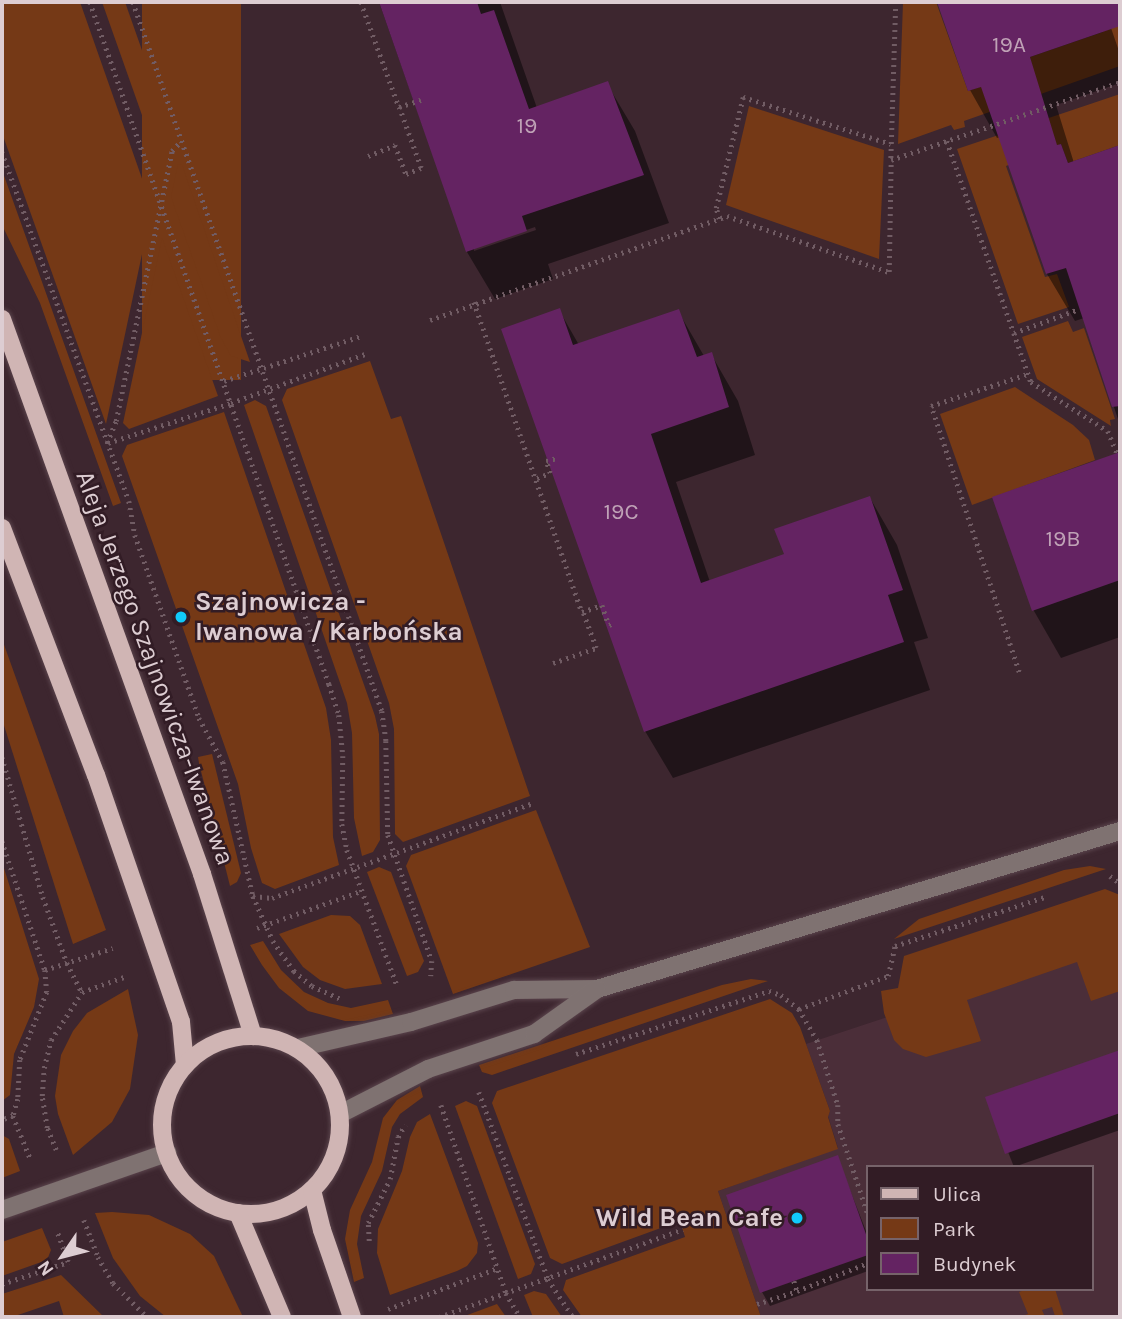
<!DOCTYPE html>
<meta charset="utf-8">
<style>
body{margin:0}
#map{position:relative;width:1122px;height:1319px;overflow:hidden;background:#3d262f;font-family:Karla,sans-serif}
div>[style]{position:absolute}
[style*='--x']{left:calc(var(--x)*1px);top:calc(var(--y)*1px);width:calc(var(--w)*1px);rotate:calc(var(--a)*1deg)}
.built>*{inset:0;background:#4b2e39}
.green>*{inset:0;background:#753916;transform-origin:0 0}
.shadow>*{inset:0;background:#0007}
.building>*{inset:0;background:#642362}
.path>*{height:4.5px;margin-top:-2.25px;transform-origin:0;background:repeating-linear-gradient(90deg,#715c64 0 2px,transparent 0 7px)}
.roads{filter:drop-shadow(0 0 2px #5a444c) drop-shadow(0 0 2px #5a444c)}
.minor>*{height:18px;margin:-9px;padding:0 9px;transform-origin:9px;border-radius:9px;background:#7f7271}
.major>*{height:18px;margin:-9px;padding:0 9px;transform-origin:9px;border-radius:9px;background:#d0b5b4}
.major>.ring{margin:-9px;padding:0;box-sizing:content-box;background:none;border:18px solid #d0b5b4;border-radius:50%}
.dots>*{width:19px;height:19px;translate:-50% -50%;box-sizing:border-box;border:4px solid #321c25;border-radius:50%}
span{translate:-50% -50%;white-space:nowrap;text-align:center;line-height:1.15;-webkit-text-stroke:5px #321c25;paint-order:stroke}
.number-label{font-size:23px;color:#bfa2b6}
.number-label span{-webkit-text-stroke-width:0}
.poi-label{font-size:26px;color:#ddcdd2;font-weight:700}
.left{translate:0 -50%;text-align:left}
.right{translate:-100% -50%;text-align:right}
.street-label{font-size:26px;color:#ddcdd2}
.frame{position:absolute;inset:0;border:4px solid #ddcdd2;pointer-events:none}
.legend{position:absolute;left:866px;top:1165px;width:228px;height:126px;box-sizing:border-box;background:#321c25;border:2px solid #76636a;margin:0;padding:9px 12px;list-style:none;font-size:21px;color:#ddcdd2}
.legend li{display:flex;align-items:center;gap:14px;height:35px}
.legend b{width:35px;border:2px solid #76636a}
.north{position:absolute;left:28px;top:1221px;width:70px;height:70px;-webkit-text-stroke:5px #321c25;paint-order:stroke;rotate:235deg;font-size:19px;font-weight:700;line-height:28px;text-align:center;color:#ddcdd2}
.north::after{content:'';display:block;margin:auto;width:24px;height:32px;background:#ddcdd2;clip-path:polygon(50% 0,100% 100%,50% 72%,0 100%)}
</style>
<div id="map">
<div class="built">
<i style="clip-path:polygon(evenodd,1120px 940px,1120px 1317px,761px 1317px,718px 1191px,838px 1148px,828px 1116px,830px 1111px,806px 1044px,1120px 940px,868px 1167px,1092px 1167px,1092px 1289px,868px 1289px,868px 1167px)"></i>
</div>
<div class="green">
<i style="clip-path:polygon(2px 2px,80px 2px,152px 207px,106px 424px,2px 133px)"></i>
<i style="clip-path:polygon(102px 2px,125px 2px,169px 127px,160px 166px)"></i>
<i style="left:142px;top:2px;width:99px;height:378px"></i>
<i style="clip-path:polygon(903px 2px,936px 2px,968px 91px,1033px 69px,1030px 57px,1103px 32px,1093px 2px,1120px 2px,1120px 66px,964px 121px,965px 127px,954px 130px,951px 125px,898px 144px)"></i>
<i style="clip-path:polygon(1120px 94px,1120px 145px,1068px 163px,1061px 144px,1006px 166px,1045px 277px,1057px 274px,1069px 307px,1018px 324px,957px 149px)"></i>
<i style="clip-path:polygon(749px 106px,884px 150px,879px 259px,726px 205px)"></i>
<i style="clip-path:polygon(178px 164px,182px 165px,250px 362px,231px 356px,221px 338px,171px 197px)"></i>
<i style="clip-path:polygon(2px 170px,121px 503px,113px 506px,40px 303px,2px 225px)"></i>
<i style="clip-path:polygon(162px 238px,218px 396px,129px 429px,123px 423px)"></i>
<i style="clip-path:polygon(1068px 321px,1073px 332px,1084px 328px,1115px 419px,1110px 420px,1111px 426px,1037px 379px,1022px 337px)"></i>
<i style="clip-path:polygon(370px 361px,391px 419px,401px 416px,530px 796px,403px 842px,395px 834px,394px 729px,389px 703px,282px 400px,287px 389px)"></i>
<i style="clip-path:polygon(1015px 387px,1073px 425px,1089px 440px,1095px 460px,972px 505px,940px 414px)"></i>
<i style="clip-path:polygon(255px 400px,266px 406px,375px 716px,379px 734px,380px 840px,373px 852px,362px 856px,354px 818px,352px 733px,347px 703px,244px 405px)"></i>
<i style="clip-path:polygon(224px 412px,326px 708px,331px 740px,333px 837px,339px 865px,275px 889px,262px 883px,251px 848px,238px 784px,122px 456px,127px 445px)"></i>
<i style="clip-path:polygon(2px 639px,106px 930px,73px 944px,2px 719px)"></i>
<i style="clip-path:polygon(212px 754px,241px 873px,237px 882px,230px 886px,199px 763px,198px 757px)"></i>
<i style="clip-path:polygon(536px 810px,590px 947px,453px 994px,406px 866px,411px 855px)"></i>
<i style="clip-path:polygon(2px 862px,39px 979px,34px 1007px,14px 1054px,10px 1095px,2px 1101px)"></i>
<i style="clip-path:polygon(1090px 866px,1106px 869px,894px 939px,919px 919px,1064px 870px)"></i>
<i style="clip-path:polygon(379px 867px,391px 872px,424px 961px,418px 972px,407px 976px,367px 872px)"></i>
<i style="clip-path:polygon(1105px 889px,1120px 895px,1120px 991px,1091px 1001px,1077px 962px,967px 1000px,981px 1041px,926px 1057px,903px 1049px,894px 1040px,884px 1013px,881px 991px,898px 988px,904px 956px)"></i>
<i style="clip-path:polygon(331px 915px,350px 916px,360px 925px,382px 984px,345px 989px,320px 980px,303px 967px,279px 934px)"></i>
<i style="clip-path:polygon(263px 941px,281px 970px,304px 992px,328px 1003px,351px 1008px,388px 1000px,393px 1014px,364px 1021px,345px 1021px,308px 1011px,279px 988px,262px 965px,250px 945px)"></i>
<i style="clip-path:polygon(751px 979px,768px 981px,492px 1075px,482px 1072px,479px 1065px,722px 985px)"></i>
<i style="clip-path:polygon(128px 989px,138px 1035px,130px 1089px,112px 1122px,73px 1155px,58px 1114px,55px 1096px,61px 1055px,73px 1031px,87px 1013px)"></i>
<i style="clip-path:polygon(770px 999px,792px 1013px,800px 1027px,830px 1111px,828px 1117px,838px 1149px,718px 1191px,761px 1317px,582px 1317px,563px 1290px,566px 1280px,685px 1237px,680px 1221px,562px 1264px,550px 1258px,492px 1103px,497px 1091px)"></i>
<i style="clip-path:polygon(420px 1086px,423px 1097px,400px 1114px,392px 1127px,382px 1171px,361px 1216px,357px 1244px,364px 1278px,354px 1282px,345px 1239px,350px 1210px,372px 1162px,383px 1118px,397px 1100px)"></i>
<i style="clip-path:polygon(466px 1101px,477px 1106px,535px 1264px,531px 1274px,518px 1279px,455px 1106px)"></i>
<i style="clip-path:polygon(430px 1114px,478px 1243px,477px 1253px,467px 1266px,457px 1271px,390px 1295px,377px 1253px,378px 1229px,402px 1171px,410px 1137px,417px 1122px)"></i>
<i style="clip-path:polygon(2px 1135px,9px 1139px,20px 1171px,2px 1178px)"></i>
<i style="clip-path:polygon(112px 1212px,149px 1215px,190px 1234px,214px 1256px,243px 1317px,166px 1317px,140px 1296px,113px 1258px,95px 1213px)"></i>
<i style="clip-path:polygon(42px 1228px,51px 1250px,47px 1260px,2px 1276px,2px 1242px)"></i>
<i style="clip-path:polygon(61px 1275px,104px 1317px,64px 1317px,59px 1301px,12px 1317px,2px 1317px,2px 1294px)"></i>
<i style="clip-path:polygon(1027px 1289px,1055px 1289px,1064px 1317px,1053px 1317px,1055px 1316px,1052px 1307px,1042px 1310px,1045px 1317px,1019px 1317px,1028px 1314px,1019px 1292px)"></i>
<i style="clip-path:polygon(534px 1291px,546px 1294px,562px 1317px,533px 1317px,524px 1295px)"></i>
<i style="clip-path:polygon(497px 1304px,506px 1317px,462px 1317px)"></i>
</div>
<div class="shadow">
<i style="clip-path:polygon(evenodd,379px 2px,500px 2px,537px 108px,607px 84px,635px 131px,669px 223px,548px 264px,553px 279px,495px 299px,467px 252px,379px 2px,535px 227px,536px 230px,474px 251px,474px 248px,535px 227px)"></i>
<i style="clip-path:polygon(939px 2px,1102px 2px,1120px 54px,1120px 83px,1056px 105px,1074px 163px,1120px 146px,1120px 425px,1084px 318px,1075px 321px,1047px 274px,1000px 137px,997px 138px,970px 90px)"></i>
<i style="clip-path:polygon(559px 310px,579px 345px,678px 311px,704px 356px,711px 354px,738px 401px,755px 455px,676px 482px,710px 582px,786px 555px,870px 498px,897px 545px,928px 638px,914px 642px,930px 690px,673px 778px,645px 731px,503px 330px)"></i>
<i style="clip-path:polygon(1120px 453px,1120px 637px,1061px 658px,1034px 611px,994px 498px)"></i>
<i style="clip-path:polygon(1114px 1053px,1120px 1064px,1120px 1130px,1014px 1167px,987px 1099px)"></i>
<i style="clip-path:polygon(837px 1157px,868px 1236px,868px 1271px,770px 1306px,762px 1292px,728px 1196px)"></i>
</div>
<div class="building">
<i style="clip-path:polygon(379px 2px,477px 2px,481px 14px,494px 10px,529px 109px,608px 81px,644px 175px,522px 216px,527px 231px,466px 252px)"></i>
<i style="clip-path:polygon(937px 2px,1120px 2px,1120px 26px,1030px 57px,1057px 145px,1061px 144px,1068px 163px,1120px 145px,1120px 406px,1112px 407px,1066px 268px,1046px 274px,981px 87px,968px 91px)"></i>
<i style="clip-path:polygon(560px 308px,573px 345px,679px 309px,697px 357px,712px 352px,729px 407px,651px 434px,701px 583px,784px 554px,774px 529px,870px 496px,903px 590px,888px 595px,904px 642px,644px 732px,501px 329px)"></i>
<i style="clip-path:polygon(1120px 452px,1120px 580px,1032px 611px,992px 497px)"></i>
<i style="clip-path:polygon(1120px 1050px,1120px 1113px,1005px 1154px,985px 1097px)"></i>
<i style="clip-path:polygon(838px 1155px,868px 1240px,868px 1255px,760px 1293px,726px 1195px)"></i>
</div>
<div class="path">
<i style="--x:90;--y:2;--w:723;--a:70.69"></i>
<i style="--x:329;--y:684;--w:33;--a:72"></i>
<i style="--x:339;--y:715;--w:41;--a:84.4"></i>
<i style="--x:343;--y:756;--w:68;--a:90.8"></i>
<i style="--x:342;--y:824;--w:26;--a:79"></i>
<i style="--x:347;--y:850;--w:144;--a:69.7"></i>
<i style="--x:133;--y:2;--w:751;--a:70.65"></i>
<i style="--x:382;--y:711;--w:30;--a:82"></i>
<i style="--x:386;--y:741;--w:94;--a:88.8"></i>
<i style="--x:388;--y:835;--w:133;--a:70.8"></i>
<i style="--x:432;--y:961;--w:15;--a:94"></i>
<i style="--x:361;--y:2;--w:112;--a:70.1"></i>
<i style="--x:399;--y:107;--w:23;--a:-18"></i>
<i style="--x:896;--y:2;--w:158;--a:91.8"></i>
<i style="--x:891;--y:160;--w:242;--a:-18.8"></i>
<i style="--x:947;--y:141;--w:203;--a:70.8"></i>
<i style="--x:1014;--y:333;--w:69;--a:-20.3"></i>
<i style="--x:2;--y:152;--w:371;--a:70"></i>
<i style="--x:129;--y:501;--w:35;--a:80"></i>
<i style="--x:135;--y:535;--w:194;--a:70.7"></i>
<i style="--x:199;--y:718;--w:50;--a:61.4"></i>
<i style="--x:223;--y:762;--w:137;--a:77.4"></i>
<i style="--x:253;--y:896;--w:49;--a:66"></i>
<i style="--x:273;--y:941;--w:37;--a:55"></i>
<i style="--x:294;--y:971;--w:23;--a:40"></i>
<i style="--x:312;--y:986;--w:30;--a:24"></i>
<i style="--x:368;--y:156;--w:29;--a:-22"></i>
<i style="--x:395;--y:145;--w:31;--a:69"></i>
<i style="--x:406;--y:174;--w:16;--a:-22"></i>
<i style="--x:421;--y:168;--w:65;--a:-109.8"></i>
<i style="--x:719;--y:219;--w:11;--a:-105"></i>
<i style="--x:716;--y:208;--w:114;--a:-76.3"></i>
<i style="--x:743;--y:97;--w:155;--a:17.6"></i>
<i style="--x:474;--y:302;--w:328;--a:70.8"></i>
<i style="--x:582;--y:612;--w:21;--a:-19"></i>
<i style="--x:602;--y:605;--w:21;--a:71"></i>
<i style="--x:609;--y:625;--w:5;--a:-22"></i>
<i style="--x:430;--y:320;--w:315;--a:-19.3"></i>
<i style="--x:727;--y:216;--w:171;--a:19.1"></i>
<i style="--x:889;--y:272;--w:112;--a:-89"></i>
<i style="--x:1014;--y:333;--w:52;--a:70.9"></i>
<i style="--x:1031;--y:382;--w:91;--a:32.5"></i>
<i style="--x:1108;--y:431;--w:24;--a:68"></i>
<i style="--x:224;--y:381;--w:144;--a:-18.2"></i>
<i style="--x:107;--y:443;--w:24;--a:-68"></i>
<i style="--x:116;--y:421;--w:276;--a:-78.3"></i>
<i style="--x:172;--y:151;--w:13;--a:-48"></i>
<i style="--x:108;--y:443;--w:129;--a:-18"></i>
<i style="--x:231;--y:403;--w:146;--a:-20.1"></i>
<i style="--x:537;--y:478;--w:14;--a:-21"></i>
<i style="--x:550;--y:473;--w:13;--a:-108"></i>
<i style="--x:546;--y:461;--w:11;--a:-15"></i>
<i style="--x:553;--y:663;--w:46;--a:-19.2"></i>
<i style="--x:596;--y:648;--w:38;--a:-110"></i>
<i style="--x:1019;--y:672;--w:280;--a:-108.3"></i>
<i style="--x:931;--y:406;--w:102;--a:-18.3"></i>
<i style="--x:2;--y:757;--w:146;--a:73.7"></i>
<i style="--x:43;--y:897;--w:70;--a:70"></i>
<i style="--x:67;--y:963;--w:33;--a:63"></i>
<i style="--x:2;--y:841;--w:136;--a:71.6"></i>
<i style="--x:45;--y:970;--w:22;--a:85"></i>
<i style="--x:47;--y:992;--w:73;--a:111.7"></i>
<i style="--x:20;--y:1060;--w:39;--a:93"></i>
<i style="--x:18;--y:1099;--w:18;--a:106"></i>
<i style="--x:13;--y:1116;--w:12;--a:160"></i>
<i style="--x:1110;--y:876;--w:12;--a:35"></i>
<i style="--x:253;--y:896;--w:19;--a:6"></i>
<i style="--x:272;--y:898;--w:278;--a:-20"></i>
<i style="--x:257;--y:928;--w:110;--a:-19.6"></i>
<i style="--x:45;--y:970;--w:71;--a:-17.9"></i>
<i style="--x:799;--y:1009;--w:95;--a:-20.3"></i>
<i style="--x:888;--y:976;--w:31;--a:-77"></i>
<i style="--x:895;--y:946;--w:158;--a:-18.1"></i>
<i style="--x:576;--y:1054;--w:203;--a:-18.1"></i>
<i style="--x:769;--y:991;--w:13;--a:18"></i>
<i style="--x:781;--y:995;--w:23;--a:38"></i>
<i style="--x:799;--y:1009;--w:36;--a:60"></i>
<i style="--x:817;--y:1040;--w:68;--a:72.1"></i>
<i style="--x:838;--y:1105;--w:19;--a:90"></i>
<i style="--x:838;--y:1124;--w:95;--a:71.6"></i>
<i style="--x:479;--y:1092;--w:199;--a:69.7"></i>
<i style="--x:548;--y:1279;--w:45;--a:56.7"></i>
<i style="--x:441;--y:1105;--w:199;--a:70.9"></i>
<i style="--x:506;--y:1293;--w:28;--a:60"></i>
<i style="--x:13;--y:1116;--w:48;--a:67.8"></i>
<i style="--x:56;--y:1150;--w:24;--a:-112"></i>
<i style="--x:47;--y:1128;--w:32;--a:-99"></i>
<i style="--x:42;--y:1096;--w:28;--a:-86"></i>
<i style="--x:44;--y:1068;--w:29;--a:-76"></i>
<i style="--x:51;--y:1040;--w:57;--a:-57.1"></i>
<i style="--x:82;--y:992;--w:45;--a:-19.7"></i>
<i style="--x:84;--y:1220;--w:40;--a:69"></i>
<i style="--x:98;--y:1257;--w:30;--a:60"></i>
<i style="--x:113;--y:1283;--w:48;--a:45"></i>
<i style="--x:369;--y:1241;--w:18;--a:-93"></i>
<i style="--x:368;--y:1223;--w:49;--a:-63.4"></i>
<i style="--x:390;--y:1179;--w:43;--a:-79.2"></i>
<i style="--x:398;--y:1137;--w:14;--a:-60"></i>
<i style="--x:794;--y:1281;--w:10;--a:73"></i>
<i style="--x:797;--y:1291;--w:76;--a:-21.5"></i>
<i style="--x:2;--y:1284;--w:70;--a:-18.4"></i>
<i style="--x:68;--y:1262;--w:33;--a:-110"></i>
<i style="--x:757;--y:1304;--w:42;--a:-18"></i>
<i style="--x:388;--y:1309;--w:117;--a:-20.4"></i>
<i style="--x:439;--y:1317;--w:259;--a:-19.8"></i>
</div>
<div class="roads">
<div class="minor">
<i style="--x:298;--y:1048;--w:116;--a:-13"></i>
<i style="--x:411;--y:1022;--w:108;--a:-17.3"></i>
<i style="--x:514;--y:990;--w:83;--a:-0.7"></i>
<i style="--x:597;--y:989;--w:546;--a:-16.81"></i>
<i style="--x:340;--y:1114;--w:99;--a:-27.1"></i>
<i style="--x:428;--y:1069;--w:112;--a:-18.3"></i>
<i style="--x:534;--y:1034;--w:77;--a:-35.5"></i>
<i style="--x:2;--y:1210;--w:175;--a:-19.1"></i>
</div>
<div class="major">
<i style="--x:2;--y:319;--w:590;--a:70.18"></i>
<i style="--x:202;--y:874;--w:170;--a:72.5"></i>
<i style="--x:2;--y:528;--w:264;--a:69.2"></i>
<i style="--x:96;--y:775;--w:261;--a:71"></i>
<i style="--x:181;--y:1022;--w:43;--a:84.7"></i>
<i class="ring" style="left:162px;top:1036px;width:160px;height:160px"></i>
<i style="--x:312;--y:1190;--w:41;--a:76"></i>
<i style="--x:322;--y:1230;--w:92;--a:71"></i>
<i style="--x:238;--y:1213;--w:113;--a:67.1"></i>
</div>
</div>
<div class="dots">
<i style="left:181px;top:617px;background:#11cafa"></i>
<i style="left:797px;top:1218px;background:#11cafa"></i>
</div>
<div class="number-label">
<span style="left:1009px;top:45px">19A</span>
<span style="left:527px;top:126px">19</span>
<span style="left:621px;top:512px">19C</span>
<span style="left:1063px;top:539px">19B</span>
</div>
<div class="poi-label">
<span class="left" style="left:195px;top:617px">Szajnowicza -<br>Iwanowa / Karbońska</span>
<span class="right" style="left:783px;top:1218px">Wild Bean Cafe</span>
</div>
<div class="street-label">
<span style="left:155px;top:668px;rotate:70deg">Aleja Jerzego Szajnowicza-Iwanowa</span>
</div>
<div class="frame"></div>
<ul class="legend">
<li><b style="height:9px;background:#d0b5b4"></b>Ulica</li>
<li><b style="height:19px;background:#753916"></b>Park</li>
<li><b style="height:19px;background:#642362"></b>Budynek</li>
</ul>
<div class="north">N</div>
</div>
